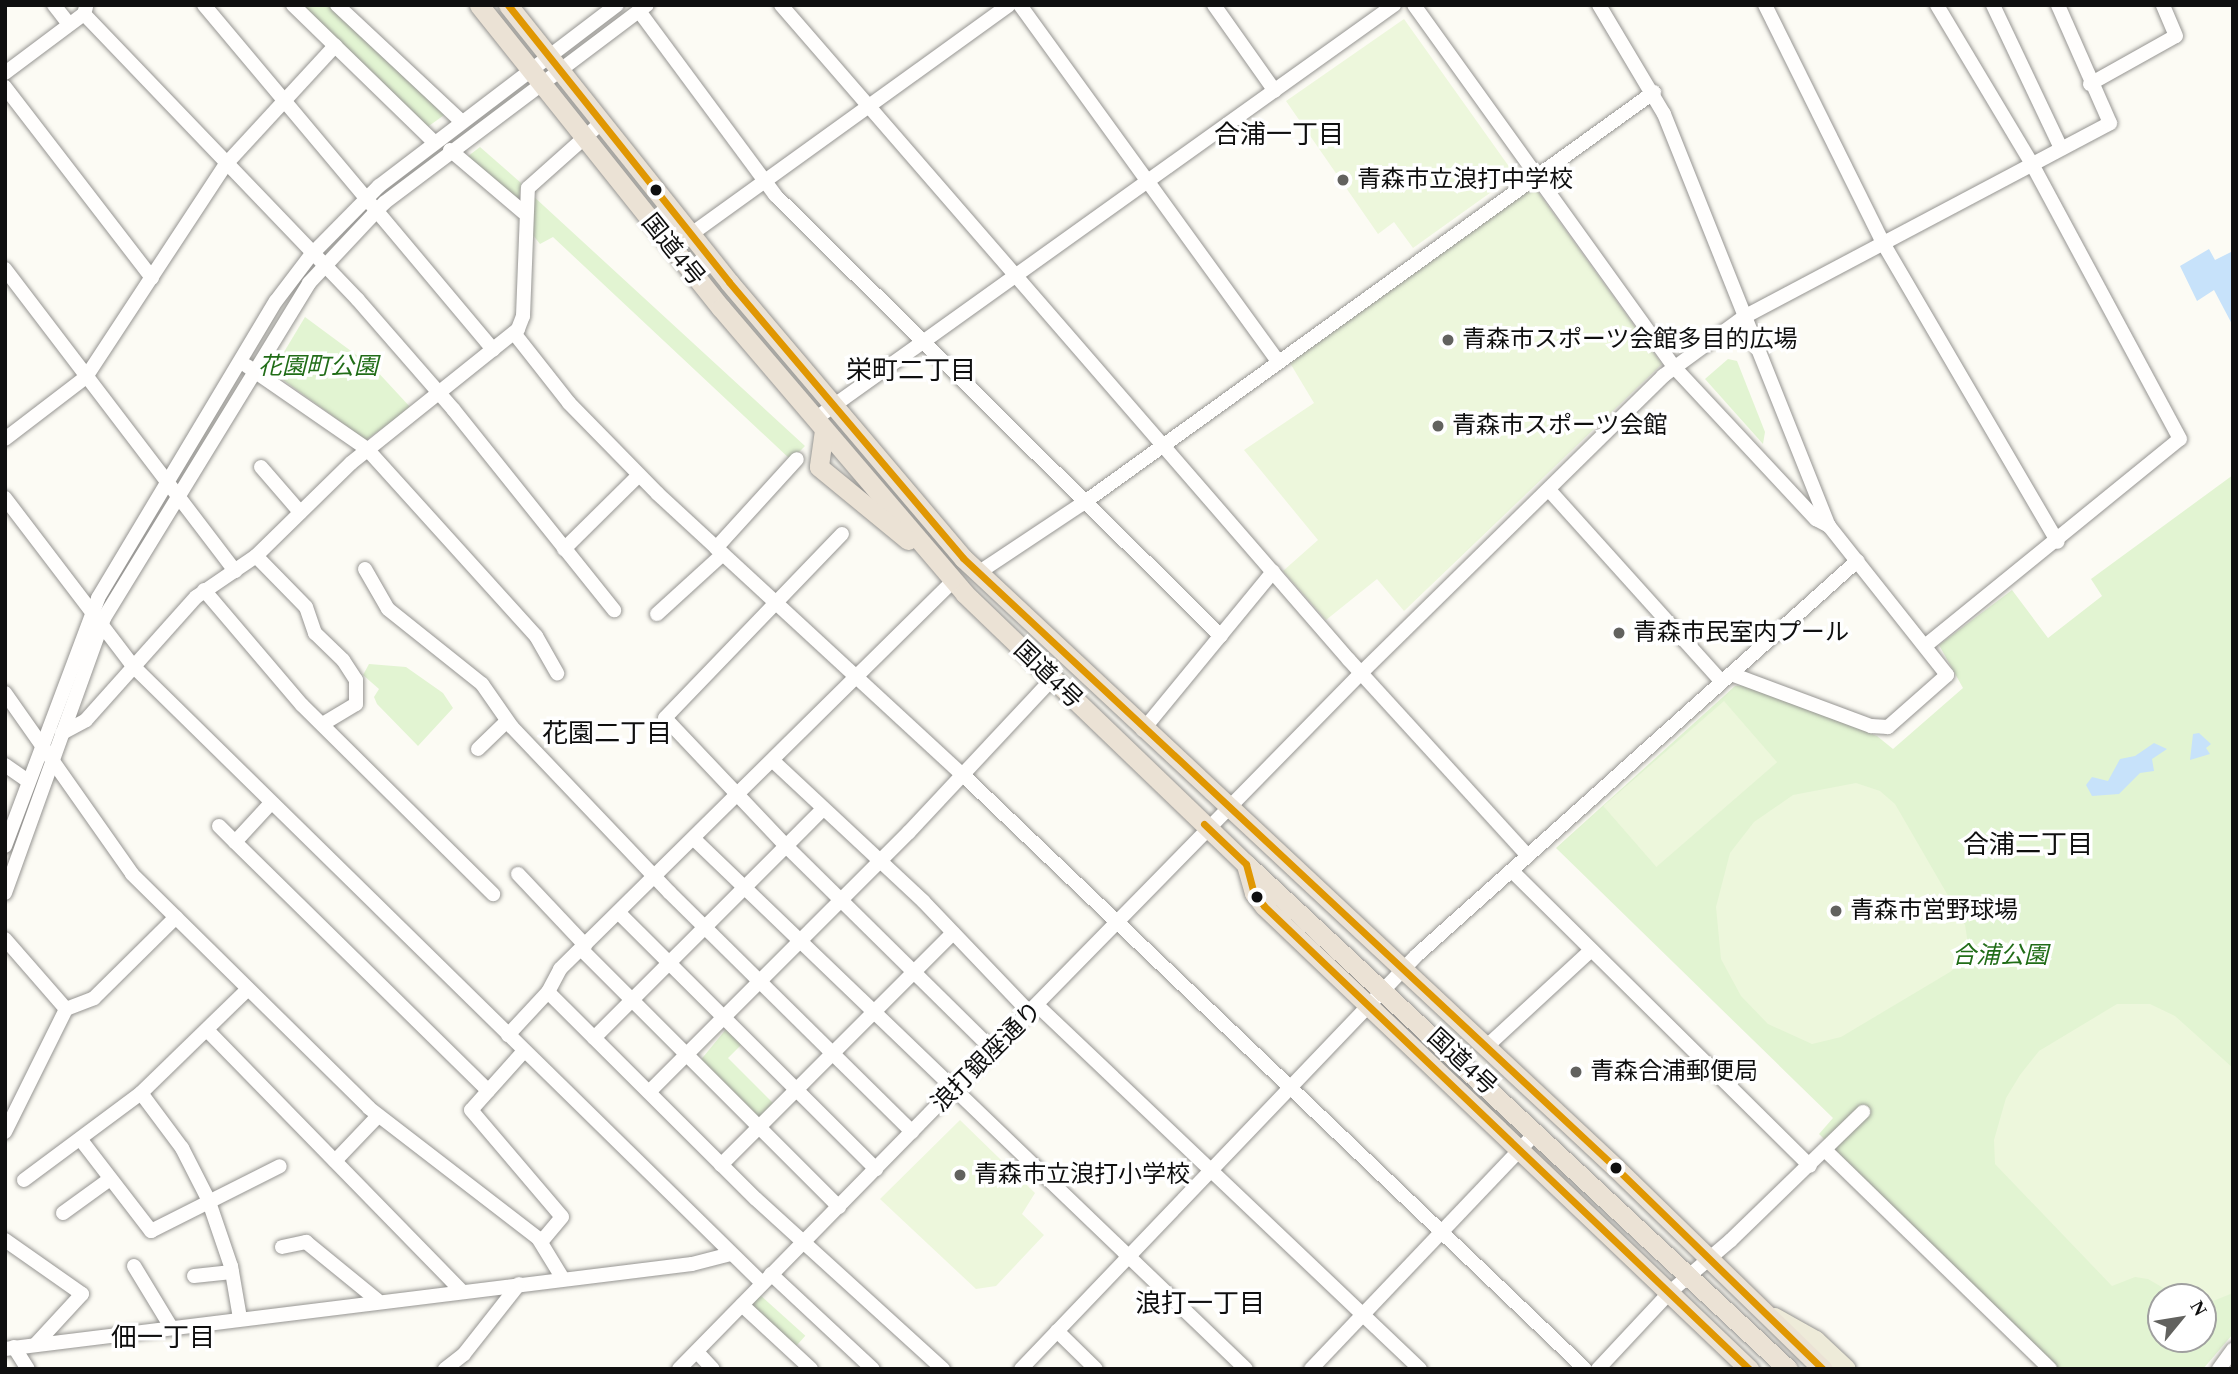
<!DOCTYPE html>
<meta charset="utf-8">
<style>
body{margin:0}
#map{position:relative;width:2238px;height:1374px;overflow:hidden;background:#fcfbf4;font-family:"Times New Roman","Noto Sans JP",serif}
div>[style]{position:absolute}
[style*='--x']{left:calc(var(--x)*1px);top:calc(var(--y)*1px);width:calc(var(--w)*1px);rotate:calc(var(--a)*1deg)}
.green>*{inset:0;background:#e2f4d2;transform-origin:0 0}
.pitch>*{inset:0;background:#edf7dc;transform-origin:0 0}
.water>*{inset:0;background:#c7e2fa}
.roads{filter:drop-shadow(0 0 2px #969592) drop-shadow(0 0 2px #969592)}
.minor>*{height:14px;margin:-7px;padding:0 7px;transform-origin:7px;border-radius:7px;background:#fffefd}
.major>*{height:18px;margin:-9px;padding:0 9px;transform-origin:9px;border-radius:9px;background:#eeebd9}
.highway>*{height:19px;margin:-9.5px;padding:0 9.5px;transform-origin:9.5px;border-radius:9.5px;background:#ebe2d5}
.bus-1>*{height:7px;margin:-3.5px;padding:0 3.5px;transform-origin:3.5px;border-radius:3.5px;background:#e09702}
.dots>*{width:19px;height:19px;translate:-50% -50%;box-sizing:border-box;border:4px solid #fff;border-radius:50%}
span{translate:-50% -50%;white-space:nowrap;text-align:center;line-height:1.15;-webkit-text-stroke:7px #fff;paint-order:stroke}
.poi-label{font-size:24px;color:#0f0f0f}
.left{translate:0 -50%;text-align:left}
.street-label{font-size:24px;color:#0f0f0f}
.park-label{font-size:24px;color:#216d18;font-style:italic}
.neighbourhood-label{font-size:26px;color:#0f0f0f}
.frame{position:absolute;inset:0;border:7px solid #0f0f0f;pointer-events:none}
.north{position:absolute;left:2147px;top:1283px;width:70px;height:70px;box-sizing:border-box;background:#fff;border:2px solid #9f9f9f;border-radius:50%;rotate:60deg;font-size:19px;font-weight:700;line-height:28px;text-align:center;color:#0f0f0f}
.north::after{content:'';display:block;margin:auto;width:24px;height:32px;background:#62625f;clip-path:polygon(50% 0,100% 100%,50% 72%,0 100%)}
</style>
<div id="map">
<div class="green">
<i style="clip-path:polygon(299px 5px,330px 5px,447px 113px,426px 128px)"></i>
<i style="clip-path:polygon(480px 147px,521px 183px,518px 205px,463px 160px)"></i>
<i style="clip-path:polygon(532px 195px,805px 446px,791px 460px,553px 237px,540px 244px,529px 230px)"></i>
<i style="clip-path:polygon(305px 317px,374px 368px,411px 408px,366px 440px,272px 372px)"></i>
<i style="clip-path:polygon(1728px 359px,1737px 361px,1765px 432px,1763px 444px,1705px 379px)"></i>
<i style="clip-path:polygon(evenodd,2233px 475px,2233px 1334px,2203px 1369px,2055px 1369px,1819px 1134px,1833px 1118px,1556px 848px,1735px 686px,1745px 685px,1877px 736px,1893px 749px,1963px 688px,1939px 645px,2012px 590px,2048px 638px,2102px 596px,2091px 579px,2233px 475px,2161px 1297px,2203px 1297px,2203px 1339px,2161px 1339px,2161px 1297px)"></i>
<i style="clip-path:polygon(369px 664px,406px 667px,443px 693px,453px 708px,418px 746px,377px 704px,374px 697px,379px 689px,363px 675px)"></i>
<i style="clip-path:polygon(727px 1028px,742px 1044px,728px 1058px,775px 1105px,759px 1122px,699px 1062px)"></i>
<i style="left:760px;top:1295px;width:61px;height:17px;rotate:42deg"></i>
</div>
<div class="pitch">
<i style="clip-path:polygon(1404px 19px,1515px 175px,1413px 248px,1394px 222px,1378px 234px,1286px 101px)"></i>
<i style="clip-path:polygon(1530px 189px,1538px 192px,1662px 364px,1404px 611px,1377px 579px,1326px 620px,1283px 571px,1318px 540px,1244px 450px,1314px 403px,1290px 363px)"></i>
<i style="left:1724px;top:701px;width:81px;height:160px;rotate:49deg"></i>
<i style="clip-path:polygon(1856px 783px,1880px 791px,1895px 804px,1965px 925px,1968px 944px,1959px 965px,1950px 972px,1841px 1037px,1812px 1044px,1768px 1024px,1741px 996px,1721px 959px,1716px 907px,1730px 853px,1754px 822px,1793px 795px)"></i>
<i style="clip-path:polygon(2117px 1004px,2150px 1004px,2175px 1016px,2233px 1068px,2233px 1293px,2203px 1305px,2203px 1297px,2179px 1297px,2148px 1279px,2135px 1277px,2112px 1286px,1995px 1164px,1994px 1140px,2006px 1098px,2020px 1075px,2039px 1051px)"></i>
<i style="clip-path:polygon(960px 1120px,1035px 1193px,1022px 1214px,1044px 1235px,996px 1286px,976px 1289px,880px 1199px)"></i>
</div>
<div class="water">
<i style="clip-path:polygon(2209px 249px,2215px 260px,2233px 251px,2233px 326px,2214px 290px,2197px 301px,2180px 266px)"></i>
<i style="clip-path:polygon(2199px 733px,2211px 744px,2206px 748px,2210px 754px,2190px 760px,2193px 734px)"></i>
<i style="clip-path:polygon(2154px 743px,2167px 749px,2152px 759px,2154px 771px,2140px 773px,2119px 794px,2092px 796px,2086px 785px,2092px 777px,2108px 781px,2120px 759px,2135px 756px)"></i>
</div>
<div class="roads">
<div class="minor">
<i style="--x:54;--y:5;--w:24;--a:52"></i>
<i style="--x:204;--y:5;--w:450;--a:50"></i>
<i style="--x:293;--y:5;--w:197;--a:44.2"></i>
<i style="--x:337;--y:5;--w:170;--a:43.1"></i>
<i style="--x:781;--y:5;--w:867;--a:49.07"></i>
<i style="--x:1349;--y:660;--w:265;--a:47.6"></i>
<i style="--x:1020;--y:5;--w:440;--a:54.1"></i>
<i style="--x:1214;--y:5;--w:105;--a:54.7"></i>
<i style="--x:1414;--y:5;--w:447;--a:54.3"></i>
<i style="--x:1675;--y:368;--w:207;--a:47"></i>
<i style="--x:1816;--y:519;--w:15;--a:28"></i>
<i style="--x:1599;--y:5;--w:127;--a:59.2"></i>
<i style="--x:1664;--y:114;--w:444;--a:68.2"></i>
<i style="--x:1829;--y:526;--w:190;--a:51.6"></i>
<i style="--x:1947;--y:675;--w:79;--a:138.6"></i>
<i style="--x:1888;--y:727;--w:17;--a:-177"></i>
<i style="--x:1871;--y:726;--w:149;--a:-159.6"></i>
<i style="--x:1765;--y:5;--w:266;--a:63.6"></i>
<i style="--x:1883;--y:243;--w:346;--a:59.7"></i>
<i style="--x:1993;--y:5;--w:158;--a:64.6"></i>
<i style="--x:639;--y:11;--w:229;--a:53.5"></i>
<i style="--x:775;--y:195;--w:627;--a:44.68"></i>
<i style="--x:84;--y:14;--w:396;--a:46.2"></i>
<i style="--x:358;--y:300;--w:145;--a:48.9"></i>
<i style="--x:453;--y:409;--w:258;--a:51.3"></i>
<i style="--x:5;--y:73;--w:99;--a:-36.8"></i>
<i style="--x:84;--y:14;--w:7;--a:-74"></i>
<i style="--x:2090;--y:84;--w:98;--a:-29.2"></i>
<i style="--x:2176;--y:36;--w:34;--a:-113"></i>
<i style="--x:5;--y:87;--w:241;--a:52.4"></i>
<i style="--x:450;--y:150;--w:96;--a:40.3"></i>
<i style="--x:672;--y:248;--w:415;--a:-35.8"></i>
<i style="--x:5;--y:269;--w:380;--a:52.7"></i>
<i style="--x:514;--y:333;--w:89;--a:51.8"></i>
<i style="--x:569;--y:403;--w:127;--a:45.6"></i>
<i style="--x:658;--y:494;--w:415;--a:42.7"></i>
<i style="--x:963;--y:775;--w:860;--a:43.68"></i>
<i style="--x:247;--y:366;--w:146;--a:34.7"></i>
<i style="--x:367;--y:449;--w:252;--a:47.9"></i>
<i style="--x:536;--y:636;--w:43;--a:60.4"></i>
<i style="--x:815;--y:419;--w:712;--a:-35.57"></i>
<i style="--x:5;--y:439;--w:102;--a:-37.4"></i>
<i style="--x:86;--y:377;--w:255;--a:-56.7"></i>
<i style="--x:226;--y:164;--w:161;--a:-47.3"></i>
<i style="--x:261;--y:467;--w:60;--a:49.1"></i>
<i style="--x:1549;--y:490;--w:258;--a:48"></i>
<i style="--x:5;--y:498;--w:210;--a:52.7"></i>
<i style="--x:132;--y:665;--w:883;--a:44.45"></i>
<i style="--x:842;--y:534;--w:255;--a:133.9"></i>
<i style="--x:665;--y:718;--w:176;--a:46.6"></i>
<i style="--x:786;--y:846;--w:291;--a:44.6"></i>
<i style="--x:716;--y:548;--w:120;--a:-47.7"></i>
<i style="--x:564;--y:549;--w:105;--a:-44.6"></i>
<i style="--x:256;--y:556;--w:71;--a:45.6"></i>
<i style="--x:306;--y:607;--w:28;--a:71"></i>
<i style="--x:315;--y:633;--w:39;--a:44"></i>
<i style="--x:343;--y:660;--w:24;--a:57"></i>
<i style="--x:356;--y:680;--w:24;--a:90"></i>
<i style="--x:356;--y:704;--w:37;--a:149"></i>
<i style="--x:365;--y:569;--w:46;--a:60.1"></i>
<i style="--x:388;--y:609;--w:120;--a:38.6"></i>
<i style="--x:482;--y:684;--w:52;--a:55.1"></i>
<i style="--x:512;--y:727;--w:229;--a:46.4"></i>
<i style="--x:670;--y:893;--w:340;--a:44.6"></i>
<i style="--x:978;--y:573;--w:125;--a:-33.6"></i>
<i style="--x:1082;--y:504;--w:705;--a:-35.76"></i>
<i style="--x:204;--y:590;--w:151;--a:49.6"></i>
<i style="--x:302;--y:705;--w:269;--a:44.7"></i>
<i style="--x:657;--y:614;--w:89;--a:-42.3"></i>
<i style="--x:1925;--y:646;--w:328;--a:-39.1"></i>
<i style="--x:2180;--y:439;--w:312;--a:-118.3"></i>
<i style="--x:2032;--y:164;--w:185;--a:-120.9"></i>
<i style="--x:5;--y:693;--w:221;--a:54.9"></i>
<i style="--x:132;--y:874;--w:333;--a:44.6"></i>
<i style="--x:369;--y:1108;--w:213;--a:37.6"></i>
<i style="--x:538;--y:1238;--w:48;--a:58.6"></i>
<i style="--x:1143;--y:730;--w:205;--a:-50.6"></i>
<i style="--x:62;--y:733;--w:27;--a:-28"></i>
<i style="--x:86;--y:720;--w:165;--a:-48.2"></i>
<i style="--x:196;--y:597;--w:73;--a:-34.3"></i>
<i style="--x:256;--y:556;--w:133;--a:-44.4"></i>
<i style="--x:351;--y:463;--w:214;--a:-38.7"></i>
<i style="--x:518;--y:329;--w:14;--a:-69"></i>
<i style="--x:523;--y:316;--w:128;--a:-87.8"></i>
<i style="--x:528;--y:188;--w:98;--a:-41.7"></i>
<i style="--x:478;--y:749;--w:40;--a:-44"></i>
<i style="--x:773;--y:761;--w:205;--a:43"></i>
<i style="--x:923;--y:901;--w:155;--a:46.3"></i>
<i style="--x:5;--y:765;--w:28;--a:35"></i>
<i style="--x:271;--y:803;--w:53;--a:132.7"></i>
<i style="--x:235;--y:842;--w:355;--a:44.5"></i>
<i style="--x:219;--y:826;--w:23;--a:45"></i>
<i style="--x:694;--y:839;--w:765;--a:43.84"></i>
<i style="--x:5;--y:846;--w:265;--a:-69.4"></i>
<i style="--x:98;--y:598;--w:346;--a:-59.1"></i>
<i style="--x:276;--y:301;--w:58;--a:-52.7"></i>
<i style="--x:311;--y:255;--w:97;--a:-45.4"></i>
<i style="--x:379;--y:186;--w:299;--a:-37.3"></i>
<i style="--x:1512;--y:871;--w:419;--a:44.7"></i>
<i style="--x:518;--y:874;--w:98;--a:46.7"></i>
<i style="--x:5;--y:893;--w:292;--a:-70.2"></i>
<i style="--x:104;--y:618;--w:393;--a:-58.5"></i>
<i style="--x:309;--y:283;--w:110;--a:-46.8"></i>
<i style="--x:384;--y:203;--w:329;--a:-37"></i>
<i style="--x:619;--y:913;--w:363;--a:44.9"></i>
<i style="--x:5;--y:939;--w:93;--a:48.9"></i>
<i style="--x:581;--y:949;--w:365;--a:45"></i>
<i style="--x:548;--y:992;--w:293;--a:44.9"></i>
<i style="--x:756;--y:1199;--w:253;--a:42.3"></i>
<i style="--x:1038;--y:1006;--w:527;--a:43.54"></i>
<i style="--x:207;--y:1030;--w:363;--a:45.7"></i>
<i style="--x:508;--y:1035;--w:59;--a:-47.1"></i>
<i style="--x:548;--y:992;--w:26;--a:-62"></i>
<i style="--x:560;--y:969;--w:552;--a:-44.63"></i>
<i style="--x:594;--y:1038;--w:324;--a:-45"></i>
<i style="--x:1486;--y:1047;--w:143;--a:-42.7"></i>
<i style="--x:524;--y:1051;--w:79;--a:131.9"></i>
<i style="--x:471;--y:1110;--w:140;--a:49.6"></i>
<i style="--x:562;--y:1217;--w:31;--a:130"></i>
<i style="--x:649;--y:1092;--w:368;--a:-45"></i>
<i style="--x:909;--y:832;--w:209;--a:-46.9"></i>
<i style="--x:141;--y:1093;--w:69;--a:53.3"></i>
<i style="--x:182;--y:1148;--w:57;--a:63"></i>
<i style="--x:208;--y:1199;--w:71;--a:71.1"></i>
<i style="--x:231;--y:1266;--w:53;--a:80.2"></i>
<i style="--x:5;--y:1132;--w:137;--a:-63.6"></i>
<i style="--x:66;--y:1009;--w:30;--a:-21"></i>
<i style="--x:94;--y:998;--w:115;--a:-44.6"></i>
<i style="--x:81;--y:1140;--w:115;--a:52.4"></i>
<i style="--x:151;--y:1231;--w:144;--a:-26.7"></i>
<i style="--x:1825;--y:1150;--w:314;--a:44.2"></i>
<i style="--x:335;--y:1161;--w:62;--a:-46.3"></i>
<i style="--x:721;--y:1165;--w:328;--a:-45"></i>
<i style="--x:24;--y:1180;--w:146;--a:-36.6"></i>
<i style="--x:141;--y:1093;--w:149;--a:-44.2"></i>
<i style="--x:63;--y:1213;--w:58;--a:-35.9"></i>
<i style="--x:5;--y:1240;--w:94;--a:35"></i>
<i style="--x:82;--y:1294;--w:69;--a:132.7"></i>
<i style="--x:282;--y:1247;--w:25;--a:-12"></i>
<i style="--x:306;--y:1242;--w:92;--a:39.2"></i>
<i style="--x:134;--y:1266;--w:71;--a:58.8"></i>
<i style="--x:771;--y:1274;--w:139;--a:43"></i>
<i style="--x:194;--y:1276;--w:38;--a:-6"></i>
<i style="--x:742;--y:1305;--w:94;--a:42.8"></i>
<i style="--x:1057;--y:1331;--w:54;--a:44.3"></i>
<i style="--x:14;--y:1347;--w:26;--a:58"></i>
<i style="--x:5;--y:1349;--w:692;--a:-7.05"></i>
<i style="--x:692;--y:1264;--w:40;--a:-14.4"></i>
<i style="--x:697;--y:1352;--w:23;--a:47"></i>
<i style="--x:445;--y:1369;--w:24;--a:-38"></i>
<i style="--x:464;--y:1354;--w:89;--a:-51.8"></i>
<i style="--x:679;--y:1369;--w:974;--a:-45.58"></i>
<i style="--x:1361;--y:673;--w:424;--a:-44.5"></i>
<i style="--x:1663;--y:376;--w:100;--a:-36.1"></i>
<i style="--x:1744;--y:317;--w:414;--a:-27.9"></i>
<i style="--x:2110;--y:123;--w:129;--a:-113.8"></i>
<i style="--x:1021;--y:1369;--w:573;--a:-46.27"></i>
<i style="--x:1417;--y:955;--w:591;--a:-41.84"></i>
<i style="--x:1311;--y:1369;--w:327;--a:-46.4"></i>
<i style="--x:1598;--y:1369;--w:105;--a:-46.9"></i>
<i style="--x:1670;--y:1292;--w:80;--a:-40.4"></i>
<i style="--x:1731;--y:1240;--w:184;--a:-44.1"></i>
<i style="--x:2219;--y:1369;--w:24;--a:-54"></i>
</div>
<div class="major">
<i style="--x:1775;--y:1317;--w:47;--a:29.3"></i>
<i style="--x:1816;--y:1340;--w:42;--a:43.1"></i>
</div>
<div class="highway">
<i style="--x:479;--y:5;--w:388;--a:51.4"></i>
<i style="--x:721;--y:308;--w:375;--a:49.5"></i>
<i style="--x:964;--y:593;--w:391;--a:43.9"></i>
<i style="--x:1246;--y:864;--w:741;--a:42.98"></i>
<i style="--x:508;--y:5;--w:354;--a:51.4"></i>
<i style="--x:729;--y:282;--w:362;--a:49.7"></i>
<i style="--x:963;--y:558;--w:895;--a:43.05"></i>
<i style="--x:1617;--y:1169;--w:287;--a:44.2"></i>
<i style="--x:824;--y:430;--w:37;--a:98"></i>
<i style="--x:819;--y:467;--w:115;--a:39.4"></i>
<i style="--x:1246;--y:865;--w:29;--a:74"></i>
<i style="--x:1254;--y:893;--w:16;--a:52"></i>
<i style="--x:1264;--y:906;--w:671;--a:43.67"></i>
</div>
</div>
<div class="bus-1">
<i style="--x:508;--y:5;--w:354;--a:51.4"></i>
<i style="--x:729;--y:282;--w:362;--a:49.7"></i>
<i style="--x:963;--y:558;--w:895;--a:43.05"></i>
<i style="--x:1617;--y:1169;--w:287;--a:44.2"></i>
<i style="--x:1204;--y:824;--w:58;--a:43.6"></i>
<i style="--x:1246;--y:864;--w:30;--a:75"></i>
<i style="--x:1254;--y:893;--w:16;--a:52"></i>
<i style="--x:1264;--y:906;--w:671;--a:43.67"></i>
</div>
<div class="dots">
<i style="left:1343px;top:180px;background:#62625f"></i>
<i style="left:656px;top:190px;background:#0f0f0f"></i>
<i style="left:1448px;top:340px;background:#62625f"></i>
<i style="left:1438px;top:426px;background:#62625f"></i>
<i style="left:1619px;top:633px;background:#62625f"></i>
<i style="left:1257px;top:897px;background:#0f0f0f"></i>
<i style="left:1836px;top:911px;background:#62625f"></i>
<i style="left:1576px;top:1072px;background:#62625f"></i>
<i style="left:1616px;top:1168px;background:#0f0f0f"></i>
<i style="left:960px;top:1175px;background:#62625f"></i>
</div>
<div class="poi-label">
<span class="left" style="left:1357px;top:180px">青森市立浪打中学校</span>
<span class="left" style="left:1462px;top:340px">青森市スポーツ会館多目的広場</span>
<span class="left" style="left:1452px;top:426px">青森市スポーツ会館</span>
<span class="left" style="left:1633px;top:633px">青森市民室内プール</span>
<span class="left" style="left:1850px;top:911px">青森市営野球場</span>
<span class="left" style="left:1590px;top:1072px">青森合浦郵便局</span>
<span class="left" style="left:974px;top:1175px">青森市立浪打小学校</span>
</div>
<div class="street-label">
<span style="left:673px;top:250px;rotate:51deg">国道4号</span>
<span style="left:1048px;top:675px;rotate:44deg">国道4号</span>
<span style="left:987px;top:1057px;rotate:-45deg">浪打銀座通り</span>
<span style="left:1462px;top:1062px;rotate:43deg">国道4号</span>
</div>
<div class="park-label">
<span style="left:318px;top:367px">花園町公園</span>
<span style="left:2000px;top:956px">合浦公園</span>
</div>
<div class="neighbourhood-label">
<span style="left:1279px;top:135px">合浦一丁目</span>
<span style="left:911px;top:371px">栄町二丁目</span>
<span style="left:607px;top:734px">花園二丁目</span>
<span style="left:2028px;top:845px">合浦二丁目</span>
<span style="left:1200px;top:1304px">浪打一丁目</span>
<span style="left:163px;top:1338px">佃一丁目</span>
</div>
<div class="frame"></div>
<div class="north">N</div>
</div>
